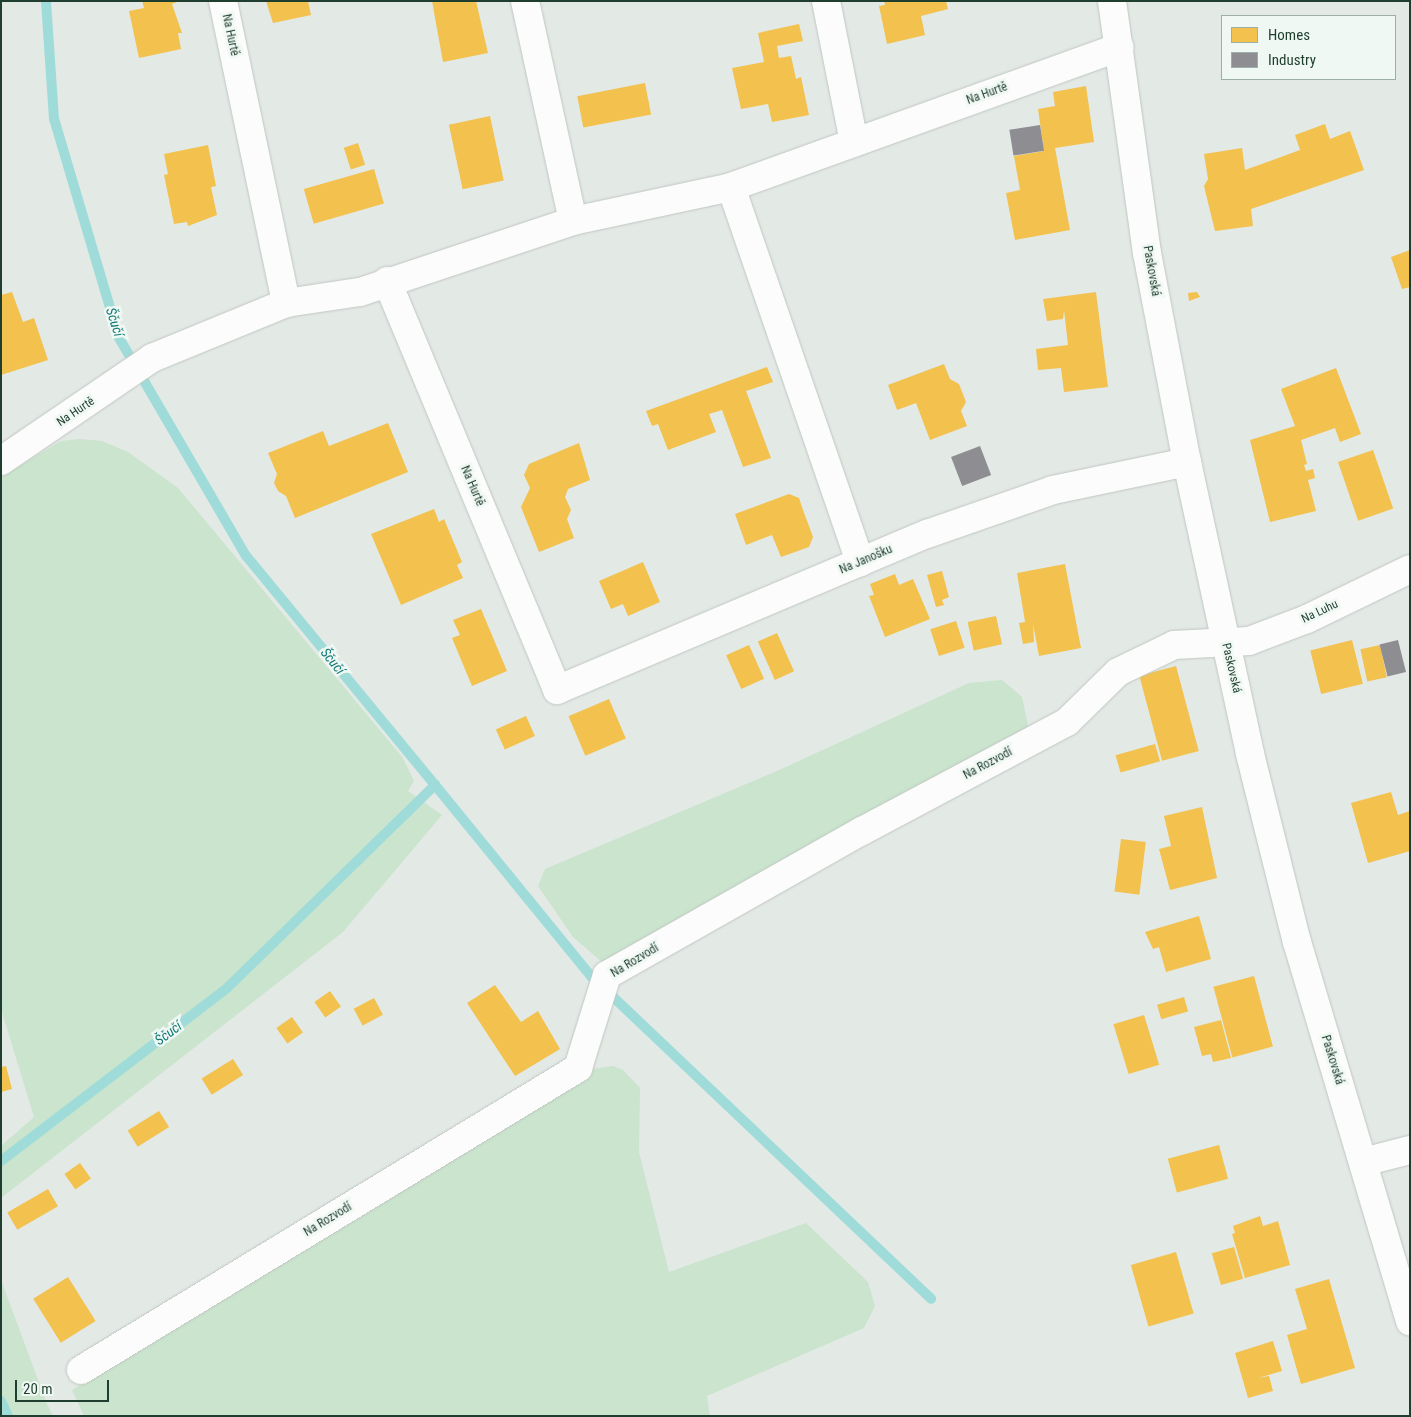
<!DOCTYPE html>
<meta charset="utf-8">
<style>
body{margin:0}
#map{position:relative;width:1411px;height:1417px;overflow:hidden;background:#e3e9e5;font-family:"Roboto Condensed",sans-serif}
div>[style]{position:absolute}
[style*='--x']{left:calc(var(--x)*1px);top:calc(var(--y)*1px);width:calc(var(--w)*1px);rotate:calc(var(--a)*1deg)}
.green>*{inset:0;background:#cae4cd}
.homes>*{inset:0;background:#f2c14e;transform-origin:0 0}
.industry>*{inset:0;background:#8d8d92;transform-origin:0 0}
.stream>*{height:10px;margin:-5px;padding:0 5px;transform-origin:5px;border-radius:5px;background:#9fdcd9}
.roads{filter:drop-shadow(0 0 1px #c0c6c2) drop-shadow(0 0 1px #c0c6c2)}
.street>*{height:28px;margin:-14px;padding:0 14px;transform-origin:14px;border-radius:14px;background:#fbfcfb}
.secondary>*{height:28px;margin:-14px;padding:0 14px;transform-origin:14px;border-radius:14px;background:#fbfcfb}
span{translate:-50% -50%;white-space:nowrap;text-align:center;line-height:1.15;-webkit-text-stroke:5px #f0f8f3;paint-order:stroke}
.street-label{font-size:12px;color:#1f3e30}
.water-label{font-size:14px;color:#147a78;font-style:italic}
.frame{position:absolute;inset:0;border:2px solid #1f3e30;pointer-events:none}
.legend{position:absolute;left:1221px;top:15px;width:175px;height:65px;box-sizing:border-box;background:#f0f8f3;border:1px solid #9caea5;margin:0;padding:6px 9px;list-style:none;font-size:15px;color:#1f3e30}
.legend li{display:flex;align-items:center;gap:10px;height:25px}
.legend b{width:25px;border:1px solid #9caea5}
.scale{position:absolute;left:15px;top:1380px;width:94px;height:22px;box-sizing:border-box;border:2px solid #1f3e30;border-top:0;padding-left:6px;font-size:15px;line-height:18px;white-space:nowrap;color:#1f3e30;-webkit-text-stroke:4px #f0f8f3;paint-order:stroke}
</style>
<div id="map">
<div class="green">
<i style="clip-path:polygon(79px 439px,102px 441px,128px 452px,178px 488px,403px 758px,414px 781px,408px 791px,442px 815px,343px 932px,1px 1198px,1px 1146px,34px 1117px,1px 1009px,1px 477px,61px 441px)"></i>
<i style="clip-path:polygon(1002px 680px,1022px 697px,1030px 735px,603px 963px,573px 937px,538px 886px,545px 869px,777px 771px,969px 683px)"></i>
<i style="clip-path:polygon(613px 1066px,623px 1070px,640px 1088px,639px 1152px,669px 1272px,806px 1223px,868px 1282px,875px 1306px,864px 1328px,707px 1396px,710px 1416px,84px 1416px,72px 1390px,592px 1069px)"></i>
<i style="clip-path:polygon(1px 1280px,47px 1404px,53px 1416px,1px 1416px)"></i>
</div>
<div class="homes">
<i style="clip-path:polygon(142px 1px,180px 1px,172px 4px,182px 33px,178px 33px,181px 49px,139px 58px,129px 11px,144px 8px)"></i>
<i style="clip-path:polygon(266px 1px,308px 1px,311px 15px,273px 23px)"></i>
<i style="clip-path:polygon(432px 1px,476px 1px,488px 53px,443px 62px)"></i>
<i style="clip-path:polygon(884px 1px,946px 1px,948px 9px,921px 16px,925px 35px,887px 44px,879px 6px,885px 5px)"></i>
<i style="clip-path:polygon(799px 24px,803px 41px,777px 46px,779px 58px,791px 56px,796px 79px,801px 77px,809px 115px,772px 122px,768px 104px,741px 109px,732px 68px,764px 62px,758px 33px)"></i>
<i style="left:645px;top:83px;width:32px;height:69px;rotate:79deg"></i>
<i style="clip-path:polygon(1086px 86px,1094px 142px,1055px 148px,1070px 230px,1015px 240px,1006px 193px,1020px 190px,1014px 156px,1044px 151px,1038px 109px,1055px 106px,1053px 92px)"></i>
<i style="left:490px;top:116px;width:66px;height:42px;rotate:78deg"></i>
<i style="clip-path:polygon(1325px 124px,1330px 139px,1350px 131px,1364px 170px,1251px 209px,1253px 226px,1215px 231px,1204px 186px,1208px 179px,1204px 154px,1242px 148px,1245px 170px,1300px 150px,1295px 135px)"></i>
<i style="left:358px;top:143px;width:23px;height:15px;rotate:72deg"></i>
<i style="clip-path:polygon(208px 145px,216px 186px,211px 187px,217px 215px,188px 226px,187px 222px,174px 224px,164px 175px,168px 174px,164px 154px)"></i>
<i style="left:374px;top:169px;width:36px;height:73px;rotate:74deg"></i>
<i style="clip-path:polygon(1410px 250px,1410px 287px,1402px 289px,1391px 257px)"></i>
<i style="clip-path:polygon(12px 292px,23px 322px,34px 318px,48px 360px,1px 375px,1px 295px)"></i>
<i style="clip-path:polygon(1096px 292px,1108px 387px,1064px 392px,1061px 368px,1038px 370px,1036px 349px,1068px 345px,1064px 310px,1063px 319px,1047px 321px,1043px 299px)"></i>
<i style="clip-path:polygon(1188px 293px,1197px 292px,1200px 297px,1189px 301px)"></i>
<i style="clip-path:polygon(944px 364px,950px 379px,959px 384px,966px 402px,961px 411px,967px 426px,930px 440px,916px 403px,897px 410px,888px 385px)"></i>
<i style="clip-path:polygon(767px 367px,773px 382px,746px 391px,771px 458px,743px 467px,722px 410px,709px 414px,716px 432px,668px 450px,658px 424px,652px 426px,646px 411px)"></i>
<i style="clip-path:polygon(1336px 368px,1361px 434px,1340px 442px,1335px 428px,1301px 440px,1307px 464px,1304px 465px,1306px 471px,1313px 469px,1315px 478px,1308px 480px,1316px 511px,1270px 522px,1250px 440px,1295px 426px,1281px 389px)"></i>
<i style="clip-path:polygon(388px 423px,408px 472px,295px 518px,286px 496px,278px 491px,274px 483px,277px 474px,268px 453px,323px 431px,329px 446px)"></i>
<i style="clip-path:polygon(579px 443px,590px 480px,568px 489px,565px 497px,571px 510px,567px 519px,574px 538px,539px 552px,521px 507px,530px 488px,524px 475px,529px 464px)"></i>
<i style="left:1373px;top:450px;width:62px;height:37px;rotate:71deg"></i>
<i style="clip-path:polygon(789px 494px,799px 498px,803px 510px,813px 537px,809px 547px,781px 557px,772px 535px,746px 545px,735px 514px)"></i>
<i style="clip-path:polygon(434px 509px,439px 522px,444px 519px,462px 562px,457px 565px,463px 578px,401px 605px,371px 534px)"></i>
<i style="clip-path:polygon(643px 562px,660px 602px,628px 616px,623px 604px,611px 609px,599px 581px)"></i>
<i style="clip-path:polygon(1065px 564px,1081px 648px,1039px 656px,1033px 624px,1034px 642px,1023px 644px,1019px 623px,1025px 622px,1017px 573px)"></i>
<i style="clip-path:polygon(942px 571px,949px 597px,942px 600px,944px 605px,936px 607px,927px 575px)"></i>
<i style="clip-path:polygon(895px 574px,899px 585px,913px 579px,930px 619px,885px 637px,869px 596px,874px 595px,870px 584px)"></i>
<i style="clip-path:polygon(481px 609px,507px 671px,472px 686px,452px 638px,460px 635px,453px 620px)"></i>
<i style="left:996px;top:616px;width:29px;height:29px;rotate:78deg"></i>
<i style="left:956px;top:621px;width:28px;height:27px;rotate:72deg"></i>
<i style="left:777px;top:633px;width:42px;height:21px;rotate:66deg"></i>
<i style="left:1352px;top:640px;width:45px;height:43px;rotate:76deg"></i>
<i style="left:749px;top:645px;width:37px;height:25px;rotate:66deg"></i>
<i style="left:1380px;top:645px;width:33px;height:20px;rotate:78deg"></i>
<i style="left:1176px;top:666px;width:88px;height:38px;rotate:75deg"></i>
<i style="left:609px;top:699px;width:43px;height:44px;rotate:67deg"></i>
<i style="left:526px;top:716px;width:22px;height:33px;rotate:66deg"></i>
<i style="left:1155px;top:744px;width:18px;height:41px;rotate:74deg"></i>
<i style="clip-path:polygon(1391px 792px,1398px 815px,1410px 811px,1410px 851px,1368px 863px,1351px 803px)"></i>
<i style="clip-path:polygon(1202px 807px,1217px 878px,1170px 890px,1159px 849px,1171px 846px,1164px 816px)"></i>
<i style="left:1121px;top:839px;width:25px;height:53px;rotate:7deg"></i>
<i style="clip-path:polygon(1199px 916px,1211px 959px,1166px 972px,1159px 947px,1153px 949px,1145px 932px)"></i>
<i style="left:1254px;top:976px;width:73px;height:42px;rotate:75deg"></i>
<i style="clip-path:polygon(495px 985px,521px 1022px,538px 1011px,560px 1049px,515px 1076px,467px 1003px)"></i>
<i style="left:330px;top:991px;width:19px;height:19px;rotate:55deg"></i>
<i style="left:1184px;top:997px;width:15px;height:28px;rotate:74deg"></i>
<i style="left:374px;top:998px;width:19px;height:23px;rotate:62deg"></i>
<i style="left:1144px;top:1015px;width:52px;height:32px;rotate:73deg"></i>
<i style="left:292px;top:1017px;width:19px;height:19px;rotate:55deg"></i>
<i style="clip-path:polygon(1221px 1020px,1231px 1058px,1213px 1062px,1211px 1054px,1202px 1056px,1194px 1027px)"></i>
<i style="left:233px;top:1059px;width:19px;height:37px;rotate:58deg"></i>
<i style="clip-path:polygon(6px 1066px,12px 1089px,1px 1092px,1px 1067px)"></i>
<i style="left:159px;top:1111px;width:19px;height:37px;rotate:58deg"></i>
<i style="left:1219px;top:1145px;width:35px;height:53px;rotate:75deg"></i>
<i style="left:80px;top:1163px;width:19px;height:19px;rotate:55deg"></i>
<i style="left:48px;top:1189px;width:20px;height:47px;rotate:60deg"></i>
<i style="clip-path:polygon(1260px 1216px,1263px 1226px,1278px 1221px,1290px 1265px,1245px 1278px,1232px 1234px,1235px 1233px,1233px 1226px)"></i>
<i style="left:1234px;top:1247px;width:33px;height:23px;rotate:74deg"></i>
<i style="left:1176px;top:1252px;width:64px;height:47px;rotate:74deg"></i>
<i style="left:68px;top:1277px;width:52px;height:41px;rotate:58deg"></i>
<i style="clip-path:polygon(1329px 1279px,1355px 1368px,1301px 1384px,1287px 1335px,1307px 1329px,1295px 1289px)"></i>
<i style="clip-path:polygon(1273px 1341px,1282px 1371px,1258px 1378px,1269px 1376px,1273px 1391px,1248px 1398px,1235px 1353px)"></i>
</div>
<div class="industry">
<i style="left:1040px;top:125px;width:26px;height:31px;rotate:81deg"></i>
<i style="left:980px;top:446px;width:31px;height:31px;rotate:69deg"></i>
<i style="left:1398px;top:640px;width:33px;height:19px;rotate:76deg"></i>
</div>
<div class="stream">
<i style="--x:435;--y:785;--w:247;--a:50.8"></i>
<i style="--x:591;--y:976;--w:469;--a:43.5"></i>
<i style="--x:1;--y:1161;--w:285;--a:-37.4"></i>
<i style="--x:227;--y:988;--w:291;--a:-44.3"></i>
<i style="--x:435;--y:785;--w:297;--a:-129.5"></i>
<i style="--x:246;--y:556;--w:252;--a:-120.2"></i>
<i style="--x:119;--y:338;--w:228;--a:-106.5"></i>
<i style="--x:54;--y:119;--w:118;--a:-93.9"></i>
<i style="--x:1;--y:1401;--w:17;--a:65"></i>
</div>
<div class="roads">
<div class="street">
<i style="--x:223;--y:1;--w:309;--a:78.2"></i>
<i style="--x:525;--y:1;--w:225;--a:77.7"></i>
<i style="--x:826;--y:1;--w:144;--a:78.8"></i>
<i style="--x:731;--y:187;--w:397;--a:71"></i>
<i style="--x:387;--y:281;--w:443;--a:67.4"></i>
<i style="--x:557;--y:690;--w:402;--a:-22.9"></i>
<i style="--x:927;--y:534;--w:133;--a:-19.2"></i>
<i style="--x:1053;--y:490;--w:137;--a:-11.8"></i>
<i style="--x:1;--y:461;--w:183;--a:-34.3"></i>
<i style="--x:152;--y:358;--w:145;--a:-22.3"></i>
<i style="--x:286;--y:303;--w:75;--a:-8.5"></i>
<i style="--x:360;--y:292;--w:225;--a:-18.4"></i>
<i style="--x:573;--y:221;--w:162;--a:-12.1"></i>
<i style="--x:731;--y:187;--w:413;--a:-19.8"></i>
<i style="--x:1363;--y:1162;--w:49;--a:-14.3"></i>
<i style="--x:81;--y:1370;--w:582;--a:-31.28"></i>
<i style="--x:578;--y:1068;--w:97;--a:-72.7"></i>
<i style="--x:607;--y:975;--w:293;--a:-29.5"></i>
<i style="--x:862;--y:831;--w:232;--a:-28"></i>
<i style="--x:1067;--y:722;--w:71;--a:-44.4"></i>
<i style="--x:1118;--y:672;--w:62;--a:-25.7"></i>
<i style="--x:1174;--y:645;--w:75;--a:-3.1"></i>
<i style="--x:1249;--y:641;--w:62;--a:-20.8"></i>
<i style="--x:1307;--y:619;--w:114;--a:-25.9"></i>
</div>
<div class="secondary">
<i style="--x:1112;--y:1;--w:254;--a:82.1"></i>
<i style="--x:1147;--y:253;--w:213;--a:79.2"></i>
<i style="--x:1187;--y:462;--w:299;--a:77.8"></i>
<i style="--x:1250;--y:754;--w:194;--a:76"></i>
<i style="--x:1297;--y:942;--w:396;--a:73.4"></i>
</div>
</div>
<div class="street-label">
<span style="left:230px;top:35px;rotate:78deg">Na Hurtě</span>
<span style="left:987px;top:94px;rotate:-20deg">Na Hurtě</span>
<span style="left:1151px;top:271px;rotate:80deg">Paskovská</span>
<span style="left:76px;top:412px;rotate:-34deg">Na Hurtě</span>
<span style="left:472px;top:486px;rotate:67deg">Na Hurtě</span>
<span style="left:866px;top:560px;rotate:-23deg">Na Janošku</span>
<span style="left:1320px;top:612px;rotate:-25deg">Na Luhu</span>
<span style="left:1231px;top:668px;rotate:77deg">Paskovská</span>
<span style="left:988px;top:764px;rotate:-28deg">Na Rozvodí</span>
<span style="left:635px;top:961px;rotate:-31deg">Na Rozvodí</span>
<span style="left:1332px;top:1060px;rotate:73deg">Paskovská</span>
<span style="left:328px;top:1220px;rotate:-31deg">Na Rozvodí</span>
</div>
<div class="water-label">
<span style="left:115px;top:322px;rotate:72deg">Ščučí</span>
<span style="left:333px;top:661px;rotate:51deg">Ščučí</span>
<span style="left:168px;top:1033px;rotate:-37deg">Ščučí</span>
</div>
<div class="frame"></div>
<ul class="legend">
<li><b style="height:14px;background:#f2c14e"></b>Homes</li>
<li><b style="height:14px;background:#8d8d92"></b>Industry</li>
</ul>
<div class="scale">20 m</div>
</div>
